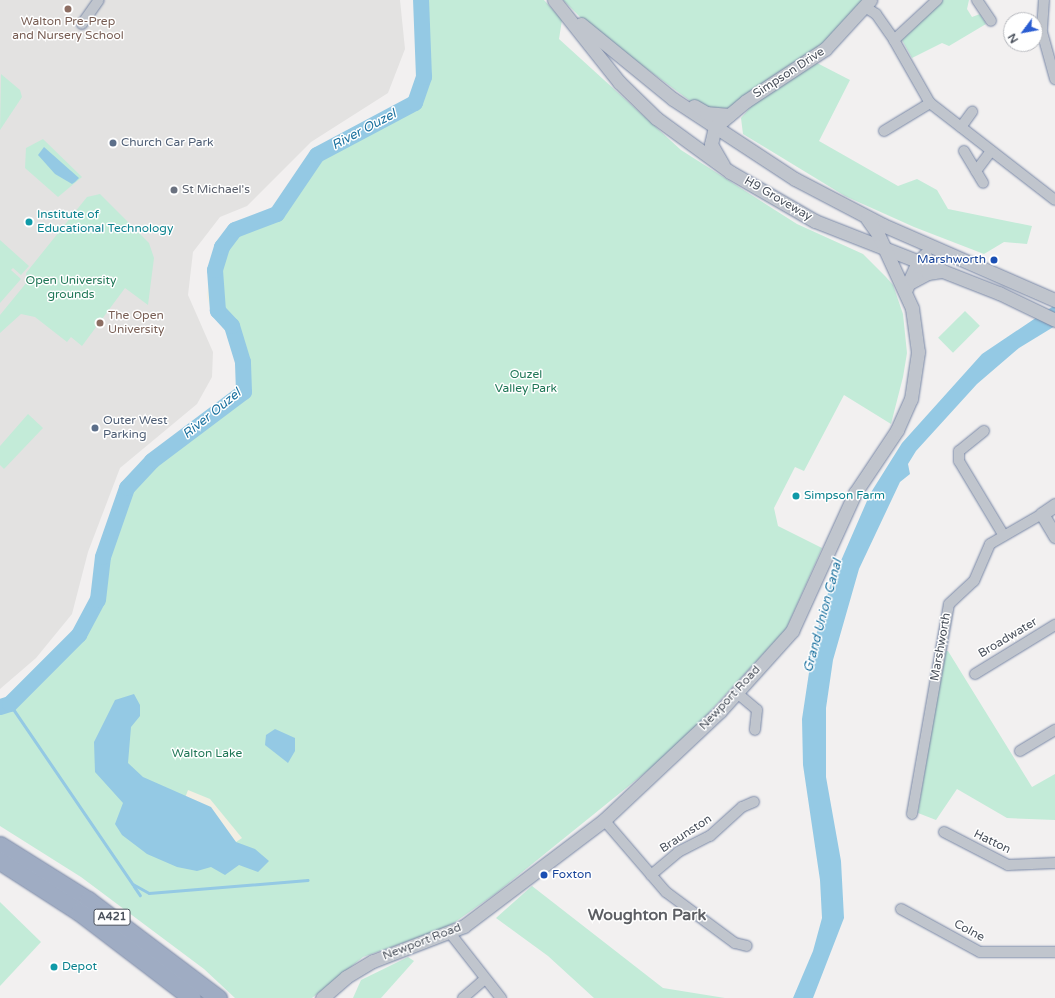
<!DOCTYPE html>
<style>
body{margin:0}
#map{position:relative;width:1055px;height:998px;overflow:hidden;background:#f2f0f0;font-family:"Varela Round",sans-serif}
div>[style]{position:absolute}
[style*='--x']{left:calc(var(--x)*1px);top:calc(var(--y)*1px);width:calc(var(--w)*1px);rotate:calc(var(--a)*1deg)}
.education>*{inset:0;background:#e3e2e1}
.green>*{inset:0;background:#c3ebd8;transform-origin:0 0}
.sand>*{inset:0;background:#f2efe3}
.water>*{inset:0;background:#94c9e4}
.stream>*{height:2.5px;margin:-1.25px;padding:0 1.25px;transform-origin:1.25px;border-radius:1.25px;background:#94c9e4}
.river>*{height:16px;margin:-8px;padding:0 8px;transform-origin:8px;border-radius:8px;background:#94c9e4}
.roads{filter:drop-shadow(0 0 1px #7887a6) drop-shadow(0 0 1px #7887a6)}
.minor>*{height:10px;margin:-5px;padding:0 5px;transform-origin:5px;border-radius:5px;background:#c0c5cd}
.tertiary>*{height:13px;margin:-6.5px;padding:0 6.5px;transform-origin:6.5px;border-radius:6.5px;background:#c0c5cd}
.trunk>*{height:17px;margin:-8.5px;padding:0 8.5px;transform-origin:8.5px;border-radius:8.5px;background:#9facc3}
.dots>*{width:11px;height:11px;translate:-50% -50%;box-sizing:border-box;border:2px solid #fff;border-radius:50%}
span{translate:-50% -50%;white-space:nowrap;text-align:center;line-height:1.15;-webkit-text-stroke:3px #fff;paint-order:stroke}
.shield-label span{padding:1px 3px;background:#fff;border:1px solid;border-radius:3px;-webkit-text-stroke-width:0}
.shield-label{font-size:11px;color:#4a515c;font-weight:700}
.education-label{font-size:12px;color:#785e54}
.left{translate:0 -50%;text-align:left}
.street-label{font-size:12px;color:#4a515c}
.service-label{font-size:12px;color:#4e5e75}
.worship-label{font-size:12px;color:#5b616d}
.culture-label{font-size:12px;color:#0d838f}
.transit-label{font-size:12px;color:#164399}
.right{translate:-100% -50%;text-align:right}
.park-label{font-size:12px;color:#207757}
.water-label{font-size:13px;color:#1a719f;font-style:italic}
.district-label{font-size:16px;color:#5d5f64;font-weight:700}
.north{position:absolute;left:1003px;top:12px;width:40px;height:40px;box-sizing:border-box;background:#fff;border:1px solid #b7b9be;border-radius:50%;rotate:238deg;font-size:11px;font-weight:700;line-height:16px;text-align:center;color:#4a515c}
.north::after{content:'';display:block;margin:auto;width:14px;height:18px;background:#2a5dd2;clip-path:polygon(50% 0,100% 100%,50% 72%,0 100%)}
</style>
<div id="map">
<div class="education">
<i style="clip-path:polygon(0 0,400px 0,405px 49px,388px 93px,311px 142px,247px 206px,220px 217px,193px 252px,188px 295px,213px 352px,212px 377px,197px 404px,120px 468px,88px 552px,72px 614px,36px 658px,0 689px)"></i>
</div>
<div class="green">
<i style="clip-path:polygon(421px 0,544px 0,562px 20px,559px 39px,681px 150px,797px 224px,863px 254px,886px 277px,893px 285px,903px 314px,907px 353px,903px 377px,891px 424px,844px 395px,804px 471px,795px 467px,774px 508px,778px 526px,822px 548px,786px 629px,677px 747px,495px 894px,448px 927px,363px 957px,312px 998px,235px 998px,204px 969px,81px 877px,0 826px,0 707px,10px 704px,79px 635px,98px 600px,103px 557px,127px 488px,152px 461px,244px 392px,243px 362px,232px 326px,218px 311px,213px 277px,222px 247px,235px 230px,277px 214px,317px 155px,415px 103px,424px 77px)"></i>
<i style="clip-path:polygon(563px 0,870px 0,857px 17px,738px 109px,710px 108px,693px 103px,590px 27px)"></i>
<i style="clip-path:polygon(943px 0,969px 0,967px 9px,972px 17px,980px 14px,986px 24px,949px 46px,942px 43px,912px 58px,902px 40px)"></i>
<i style="clip-path:polygon(817px 63px,850px 80px,819px 141px,898px 186px,917px 179px,937px 190px,948px 209px,1032px 226px,1027px 244px,1004px 242px,984px 254px,914px 227px,845px 196px,743px 134px,741px 118px,755px 102px)"></i>
<i style="clip-path:polygon(1px 74px,20px 90px,22px 97px,0 130px)"></i>
<i style="clip-path:polygon(43px 139px,82px 177px,58px 197px,25px 168px,26px 148px)"></i>
<i style="clip-path:polygon(100px 194px,149px 243px,154px 258px,148px 305px,125px 288px,82px 346px,71px 337px,67px 342px,35px 317px,21px 314px,0 333px,0 315px,27px 282px,26px 273px,87px 197px)"></i>
<i style="clip-path:polygon(0 240px,29px 266px,21px 275px,13px 268px,11px 270px,21px 279px,0 303px)"></i>
<i style="left:965px;top:311px;width:21px;height:38px;rotate:45deg"></i>
<i style="clip-path:polygon(28px 414px,43px 428px,4px 469px,0 465px,0 446px)"></i>
<i style="clip-path:polygon(944px 651px,948px 651px,1032px 787px,1055px 774px,1055px 820px,1007px 818px,957px 789px,936px 820px,918px 813px)"></i>
<i style="clip-path:polygon(532px 886px,663px 988px,725px 998px,594px 998px,548px 956px,496px 918px)"></i>
<i style="clip-path:polygon(0 902px,41px 942px,0 986px)"></i>
<i style="clip-path:polygon(408px 957px,414px 961px,381px 998px,353px 998px,361px 980px)"></i>
</div>
<div class="sand">
<i style="clip-path:polygon(217px 274px,220px 302px,231px 317px,222px 325px,212px 313px,207px 297px,209px 275px)"></i>
<i style="clip-path:polygon(188px 790px,210px 799px,242px 838px,236px 842px,185px 798px)"></i>
</div>
<div class="water">
<i style="clip-path:polygon(44px 147px,79px 178px,75px 182px,72px 184px,55px 174px,38px 155px)"></i>
<i style="clip-path:polygon(1055px 305px,1055px 326px,1019px 348px,977px 384px,916px 451px,908px 464px,910px 474px,900px 482px,859px 569px,833px 660px,826px 708px,826px 777px,841px 861px,844px 918px,813px 998px,793px 998px,813px 951px,822px 918px,820px 880px,803px 765px,802px 719px,813px 646px,830px 586px,870px 494px,902px 443px,982px 354px)"></i>
<i style="clip-path:polygon(134px 694px,140px 705px,140px 716px,131px 727px,128px 763px,143px 777px,211px 807px,236px 842px,255px 849px,269px 861px,258px 872px,239px 865px,225px 875px,211px 867px,197px 871px,177px 867px,147px 854px,122px 835px,115px 824px,123px 803px,95px 772px,94px 742px,115px 700px)"></i>
<i style="clip-path:polygon(275px 729px,295px 738px,295px 751px,288px 763px,265px 745px,266px 735px)"></i>
</div>
<div class="stream">
<i style="--x:10;--y:704;--w:218;--a:55.7"></i>
<i style="--x:133;--y:884;--w:18;--a:29"></i>
<i style="--x:149;--y:893;--w:159;--a:-4.7"></i>
<i style="--x:134;--y:886;--w:11;--a:56"></i>
</div>
<div class="river">
<i style="--x:0;--y:707;--w:10;--a:-17"></i>
<i style="--x:10;--y:704;--w:98;--a:-45"></i>
<i style="--x:79;--y:635;--w:40;--a:-62"></i>
<i style="--x:98;--y:600;--w:43;--a:-83.4"></i>
<i style="--x:103;--y:557;--w:73;--a:-70.8"></i>
<i style="--x:127;--y:488;--w:37;--a:-47"></i>
<i style="--x:152;--y:461;--w:115;--a:-36.9"></i>
<i style="--x:244;--y:392;--w:30;--a:-92"></i>
<i style="--x:243;--y:362;--w:38;--a:-107"></i>
<i style="--x:232;--y:326;--w:21;--a:-133"></i>
<i style="--x:218;--y:311;--w:41;--a:-94.2"></i>
<i style="--x:215;--y:270;--w:24;--a:-73"></i>
<i style="--x:222;--y:247;--w:21;--a:-53"></i>
<i style="--x:235;--y:230;--w:45;--a:-20.9"></i>
<i style="--x:277;--y:214;--w:71;--a:-55.9"></i>
<i style="--x:317;--y:155;--w:111;--a:-28"></i>
<i style="--x:415;--y:103;--w:28;--a:-71"></i>
<i style="--x:424;--y:77;--w:77;--a:-92.2"></i>
</div>
<div class="roads">
<div class="minor">
<i style="--x:977;--y:0;--w:25;--a:56"></i>
<i style="--x:1044;--y:0;--w:32;--a:94"></i>
<i style="--x:1042;--y:32;--w:49;--a:74.5"></i>
<i style="--x:865;--y:7;--w:13;--a:32"></i>
<i style="--x:876;--y:14;--w:32;--a:55"></i>
<i style="--x:894;--y:40;--w:73;--a:60.3"></i>
<i style="--x:930;--y:103;--w:158;--a:37.8"></i>
<i style="--x:82;--y:24;--w:29;--a:-55"></i>
<i style="--x:894;--y:40;--w:59;--a:-42.9"></i>
<i style="--x:961;--y:127;--w:19;--a:-54"></i>
<i style="--x:884;--y:131;--w:54;--a:-31.3"></i>
<i style="--x:964;--y:151;--w:37;--a:59"></i>
<i style="--x:976;--y:171;--w:25;--a:-53"></i>
<i style="--x:984;--y:431;--w:32;--a:141"></i>
<i style="--x:959;--y:451;--w:10;--a:90"></i>
<i style="--x:959;--y:461;--w:87;--a:59"></i>
<i style="--x:975;--y:674;--w:94;--a:-31.5"></i>
<i style="--x:737;--y:693;--w:26;--a:40"></i>
<i style="--x:757;--y:710;--w:20;--a:96"></i>
<i style="--x:1020;--y:751;--w:41;--a:-31"></i>
<i style="--x:912;--y:814;--w:213;--a:-80"></i>
<i style="--x:949;--y:604;--w:34;--a:-43"></i>
<i style="--x:974;--y:581;--w:40;--a:-66.6"></i>
<i style="--x:990;--y:544;--w:60;--a:-30"></i>
<i style="--x:604;--y:820;--w:95;--a:49.3"></i>
<i style="--x:666;--y:892;--w:86;--a:36.5"></i>
<i style="--x:735;--y:943;--w:12;--a:14"></i>
<i style="--x:944;--y:832;--w:72;--a:27.3"></i>
<i style="--x:1008;--y:865;--w:47;--a:-2.4"></i>
<i style="--x:651;--y:875;--w:35;--a:-40"></i>
<i style="--x:678;--y:852;--w:36;--a:-27"></i>
<i style="--x:710;--y:836;--w:43;--a:-42.2"></i>
<i style="--x:742;--y:807;--w:13;--a:-23"></i>
<i style="--x:901;--y:909;--w:90;--a:28.6"></i>
<i style="--x:980;--y:952;--w:75;--a:0"></i>
<i style="--x:450;--y:933;--w:83;--a:51.9"></i>
<i style="--x:463;--y:998;--w:29;--a:-41"></i>
</div>
<div class="tertiary">
<i style="--x:554;--y:0;--w:105;--a:51.6"></i>
<i style="--x:619;--y:82;--w:52;--a:44.2"></i>
<i style="--x:656;--y:118;--w:92;--a:36.1"></i>
<i style="--x:730;--y:172;--w:98;--a:30"></i>
<i style="--x:815;--y:221;--w:198;--a:21.4"></i>
<i style="--x:999;--y:293;--w:62;--a:25.7"></i>
<i style="--x:581;--y:24;--w:119;--a:39.2"></i>
<i style="--x:673;--y:99;--w:146;--a:33.3"></i>
<i style="--x:795;--y:179;--w:99;--a:27.6"></i>
<i style="--x:883;--y:225;--w:188;--a:23.6"></i>
<i style="--x:694;--y:106;--w:14;--a:30"></i>
<i style="--x:706;--y:113;--w:23;--a:5"></i>
<i style="--x:723;--y:165;--w:24;--a:-120"></i>
<i style="--x:711;--y:144;--w:17;--a:-77"></i>
<i style="--x:715;--y:127;--w:40;--a:-40"></i>
<i style="--x:746;--y:101;--w:95;--a:-33.4"></i>
<i style="--x:825;--y:49;--w:67;--a:-47.4"></i>
<i style="--x:911;--y:282;--w:19;--a:-28"></i>
<i style="--x:928;--y:273;--w:15;--a:-8"></i>
<i style="--x:905;--y:291;--w:27;--a:-66"></i>
<i style="--x:916;--y:266;--w:14;--a:-51"></i>
<i style="--x:1055;--y:505;--w:16;--a:145"></i>
<i style="--x:1042;--y:514;--w:26;--a:59"></i>
<i style="--x:322;--y:998;--w:32;--a:-41"></i>
<i style="--x:346;--y:977;--w:31;--a:-31"></i>
<i style="--x:373;--y:961;--w:97;--a:-21"></i>
<i style="--x:464;--y:926;--w:176;--a:-37.1"></i>
<i style="--x:604;--y:820;--w:159;--a:-43.2"></i>
<i style="--x:720;--y:711;--w:108;--a:-48"></i>
<i style="--x:792;--y:631;--w:152;--a:-65.5"></i>
<i style="--x:855;--y:493;--w:76;--a:-56.3"></i>
<i style="--x:897;--y:430;--w:34;--a:-66"></i>
<i style="--x:911;--y:399;--w:48;--a:-81.5"></i>
<i style="--x:918;--y:352;--w:44;--a:-97.8"></i>
<i style="--x:912;--y:308;--w:81;--a:-114.7"></i>
<i style="--x:878;--y:234;--w:19;--a:-125"></i>
</div>
<div class="trunk">
<i style="--x:0;--y:845;--w:104;--a:32"></i>
<i style="--x:88;--y:900;--w:163;--a:37"></i>
<i style="--x:0;--y:861;--w:94;--a:32.8"></i>
<i style="--x:79;--y:912;--w:142;--a:37.3"></i>
</div>
</div>
<div class="dots">
<i style="left:68px;top:9px;background:#8d6e63"></i>
<i style="left:113px;top:143px;background:#5c6f8a"></i>
<i style="left:174px;top:190px;background:#6b7280"></i>
<i style="left:29px;top:222px;background:#0f9aa8"></i>
<i style="left:994px;top:260px;background:#1a4fb4"></i>
<i style="left:100px;top:323px;background:#8d6e63"></i>
<i style="left:95px;top:428px;background:#5c6f8a"></i>
<i style="left:796px;top:496px;background:#0f9aa8"></i>
<i style="left:544px;top:875px;background:#1a4fb4"></i>
<i style="left:54px;top:967px;background:#0f9aa8"></i>
</div>
<div class="shield-label">
<span style="left:112px;top:917px">A421</span>
</div>
<div class="education-label">
<span style="left:68px;top:29px">Walton Pre-Prep<br>and Nursery School</span>
<span class="left" style="left:108px;top:323px">The Open<br>University</span>
</div>
<div class="street-label">
<span style="left:789px;top:73px;rotate:-33deg">Simpson Drive</span>
<span style="left:778px;top:199px;rotate:30deg">H9 Groveway</span>
<span style="left:1008px;top:638px;rotate:-31deg">Broadwater</span>
<span style="left:941px;top:647px;rotate:-80deg">Marshworth</span>
<span style="left:730px;top:698px;rotate:-47deg">Newport Road</span>
<span style="left:686px;top:834px;rotate:-33deg">Braunston</span>
<span style="left:992px;top:842px;rotate:26deg">Hatton</span>
<span style="left:969px;top:931px;rotate:28deg">Colne</span>
<span style="left:422px;top:942px;rotate:-21deg">Newport Road</span>
</div>
<div class="service-label">
<span class="left" style="left:121px;top:143px">Church Car Park</span>
<span class="left" style="left:103px;top:428px">Outer West<br>Parking</span>
</div>
<div class="worship-label">
<span class="left" style="left:182px;top:190px">St Michael's</span>
</div>
<div class="culture-label">
<span class="left" style="left:37px;top:222px">Institute of<br>Educational Technology</span>
<span class="left" style="left:804px;top:496px">Simpson Farm</span>
<span class="left" style="left:62px;top:967px">Depot</span>
</div>
<div class="transit-label">
<span class="right" style="left:986px;top:260px">Marshworth</span>
<span class="left" style="left:552px;top:875px">Foxton</span>
</div>
<div class="park-label">
<span style="left:71px;top:288px">Open University<br>grounds</span>
<span style="left:526px;top:382px">Ouzel<br>Valley Park</span>
<span style="left:207px;top:754px">Walton Lake</span>
</div>
<div class="water-label">
<span style="left:364px;top:130px;rotate:-28deg">River Ouzel</span>
<span style="left:212px;top:414px;rotate:-39deg">River Ouzel</span>
<span style="left:823px;top:616px;rotate:-75deg">Grand Union Canal</span>
</div>
<div class="district-label">
<span style="left:647px;top:915px">Woughton Park</span>
</div>
<div class="north">N</div>
</div>
